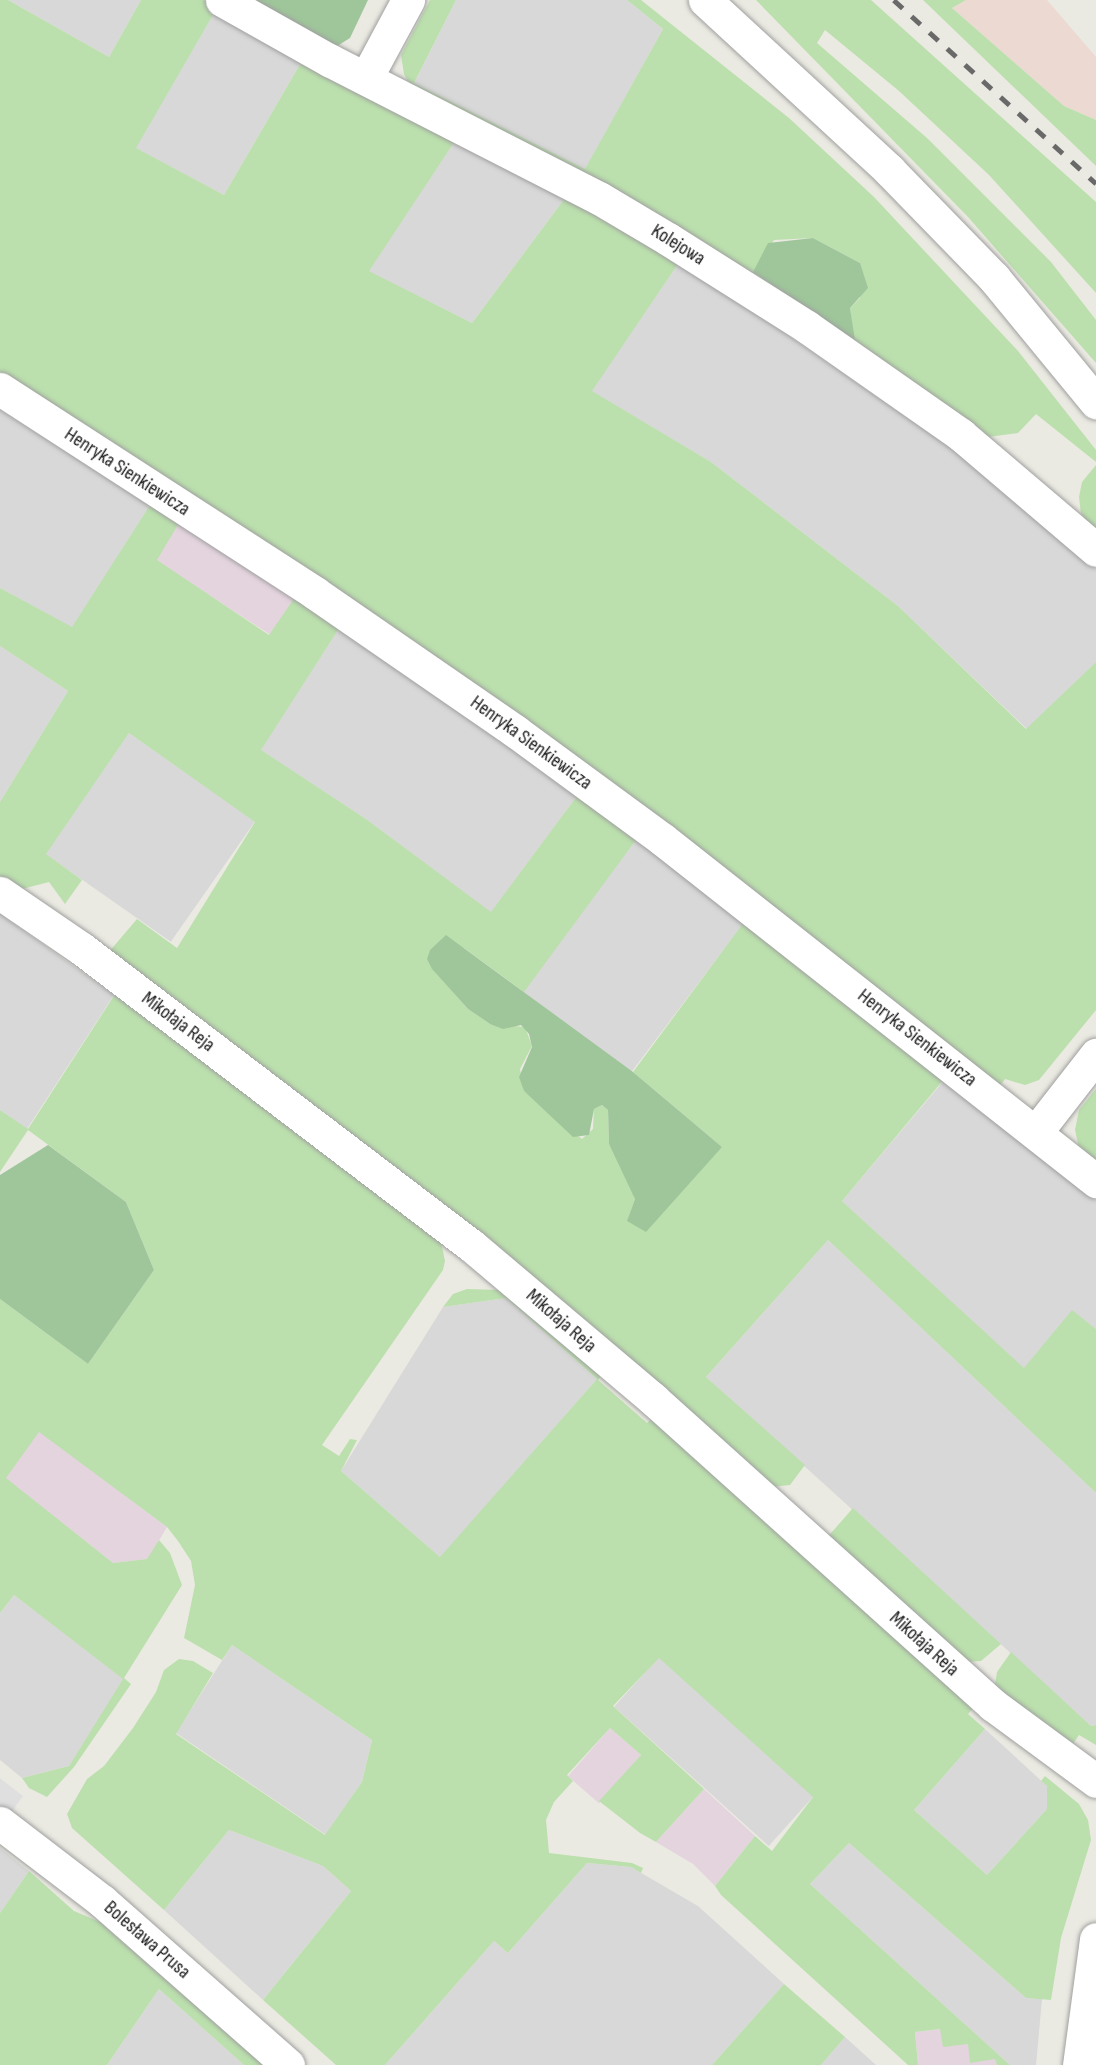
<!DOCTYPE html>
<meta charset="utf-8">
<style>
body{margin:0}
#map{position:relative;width:1096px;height:2065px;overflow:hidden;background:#ebeae2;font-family:"Sofia Sans Condensed",sans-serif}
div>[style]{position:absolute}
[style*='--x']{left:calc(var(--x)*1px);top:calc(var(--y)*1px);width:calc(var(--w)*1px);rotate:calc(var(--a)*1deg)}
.residential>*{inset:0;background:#d9d8d8;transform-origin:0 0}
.commercial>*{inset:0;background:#ebd9d2}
.industrial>*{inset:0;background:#e4d4de;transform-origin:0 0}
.grass>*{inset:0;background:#bbe0ad}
.forest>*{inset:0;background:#9fc69b}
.parking>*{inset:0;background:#dfdfdf}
.roads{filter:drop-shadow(0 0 2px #9f9f9f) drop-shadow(0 0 2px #9f9f9f)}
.minor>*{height:33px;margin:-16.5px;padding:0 16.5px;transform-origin:16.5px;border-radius:16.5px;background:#fff}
.rail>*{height:4.5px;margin-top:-2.25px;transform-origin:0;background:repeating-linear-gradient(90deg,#696969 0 12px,transparent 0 24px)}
span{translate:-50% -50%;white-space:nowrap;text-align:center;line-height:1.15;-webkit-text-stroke:6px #fff;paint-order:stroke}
.street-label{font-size:20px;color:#1b1b1b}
</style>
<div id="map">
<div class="residential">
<i style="clip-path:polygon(8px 0,141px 0,109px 57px)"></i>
<i style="clip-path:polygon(456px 0,627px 0,663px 29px,585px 170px,414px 83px)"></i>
<i style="clip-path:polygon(217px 8px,308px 62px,299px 66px,224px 195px,135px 148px)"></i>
<i style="clip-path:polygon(457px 138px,568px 194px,472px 323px,368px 271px)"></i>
<i style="clip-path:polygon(680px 261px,993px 477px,1096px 569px,1096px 662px,1027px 729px,898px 606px,711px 462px,591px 391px)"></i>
<i style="clip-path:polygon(0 410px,150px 505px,72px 628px,0 588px)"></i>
<i style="clip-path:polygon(340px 627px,577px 796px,491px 913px,366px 819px,260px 750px)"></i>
<i style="clip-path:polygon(0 646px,68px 691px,0 802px)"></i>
<i style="left:129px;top:733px;width:154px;height:147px;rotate:35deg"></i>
<i style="left:636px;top:840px;width:136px;height:189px;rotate:37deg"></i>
<i style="clip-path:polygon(0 914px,114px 995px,27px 1129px,0 1110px)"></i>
<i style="clip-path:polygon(946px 1078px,1096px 1201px,1096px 1329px,1072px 1311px,1024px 1369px,842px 1201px)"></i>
<i style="clip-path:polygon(828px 1240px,1096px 1493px,1096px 1725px,1091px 1726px,706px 1377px)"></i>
<i style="clip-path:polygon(506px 1298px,597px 1379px,441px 1558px,341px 1471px,443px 1307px)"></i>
<i style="clip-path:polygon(14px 1595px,124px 1679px,69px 1766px,22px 1778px,0 1760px,0 1613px)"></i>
<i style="clip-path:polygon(232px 1645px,372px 1740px,362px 1782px,326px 1835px,176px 1733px)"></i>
<i style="left:659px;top:1657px;width:208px;height:67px;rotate:42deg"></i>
<i style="clip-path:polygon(985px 1729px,1047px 1786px,1047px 1809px,987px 1875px,914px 1810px)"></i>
<i style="clip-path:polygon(229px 1830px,323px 1866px,351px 1891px,263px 2000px,164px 1910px)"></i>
<i style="clip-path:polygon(849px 1843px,1026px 1998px,1042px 1999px,1036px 2065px,1010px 2065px,810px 1884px)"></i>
<i style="clip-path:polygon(0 1848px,29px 1871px,0 1913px)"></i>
<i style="clip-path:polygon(587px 1863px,631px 1867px,698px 1906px,784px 1984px,712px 2065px,385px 2065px,494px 1941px,508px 1953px)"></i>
<i style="clip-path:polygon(159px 1989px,244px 2065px,107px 2065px)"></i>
<i style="clip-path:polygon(845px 2037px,876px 2065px,821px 2065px)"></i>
</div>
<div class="commercial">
<i style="clip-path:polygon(966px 0,1047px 0,1096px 57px,1096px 120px,1064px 106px,952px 8px)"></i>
</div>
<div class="industrial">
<i style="left:179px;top:523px;width:138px;height:44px;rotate:33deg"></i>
<i style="clip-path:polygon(39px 1431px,167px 1527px,148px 1559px,113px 1563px,5px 1478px)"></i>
<i style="left:610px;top:1728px;width:41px;height:64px;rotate:41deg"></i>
<i style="clip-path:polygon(704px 1789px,755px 1836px,715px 1886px,693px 1864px,656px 1842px)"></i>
<i style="clip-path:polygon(941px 2029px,996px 2059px,997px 2065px,918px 2065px,915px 2032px)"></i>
</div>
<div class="grass">
<i style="clip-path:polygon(0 0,8px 0,109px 57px,141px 0,204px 0,217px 8px,136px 148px,224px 195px,299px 66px,308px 62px,457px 138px,369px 271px,472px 323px,568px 194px,680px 261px,592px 391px,711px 462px,898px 606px,1026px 729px,1096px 662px,1096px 1010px,1039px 1080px,1025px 1085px,1005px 1079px,999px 1087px,0 377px)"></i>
<i style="clip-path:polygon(evenodd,430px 0,456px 0,414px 83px,585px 169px,663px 29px,627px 0,641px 0,789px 118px,874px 197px,1018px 351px,1096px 450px,1096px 462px,1036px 414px,1018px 433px,988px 437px,411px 88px,404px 74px,401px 55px,430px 0,813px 238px,860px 263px,860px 298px,850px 308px,854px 340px,753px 272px,774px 240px,813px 238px)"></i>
<i style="clip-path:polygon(756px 0,871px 0,1096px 202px,1096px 293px,989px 175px,899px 91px,825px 30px,817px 43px,927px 138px,1051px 262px,1096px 320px,1096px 363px,968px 217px)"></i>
<i style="clip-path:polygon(923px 0,966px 0,952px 8px,1064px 106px,1096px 120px,1096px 166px)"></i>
<i style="clip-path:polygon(1096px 465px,1096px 532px,1081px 514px,1079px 497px,1082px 482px)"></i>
<i style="clip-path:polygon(150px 505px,179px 523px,157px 560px,269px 635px,295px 597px,340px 627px,261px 750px,366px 819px,491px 912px,577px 796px,636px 840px,524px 992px,464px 948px,435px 972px,468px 1009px,490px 1024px,525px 1027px,532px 1046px,520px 1069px,524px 1091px,582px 1139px,593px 1129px,594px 1109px,602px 1105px,608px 1110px,609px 1144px,633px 1187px,635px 1199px,629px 1216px,722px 1147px,633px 1072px,744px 922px,945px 1078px,842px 1201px,1024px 1368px,1072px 1310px,1096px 1329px,1096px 1493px,828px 1240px,706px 1377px,805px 1465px,790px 1485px,770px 1487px,108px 953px,137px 919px,177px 948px,255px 822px,129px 733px,46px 854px,82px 880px,65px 904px,49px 882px,22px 889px,0 876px,0 802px,68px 691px,0 646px,0 588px,72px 627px)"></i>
<i style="clip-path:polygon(119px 988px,441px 1242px,445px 1261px,443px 1270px,322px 1445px,339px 1456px,350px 1439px,357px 1440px,341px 1471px,440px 1557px,597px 1379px,506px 1298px,443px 1307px,453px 1294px,467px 1289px,500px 1290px,604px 1371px,598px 1380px,647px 1423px,654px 1416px,975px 1706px,968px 1714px,985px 1729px,914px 1810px,987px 1875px,1047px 1809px,1047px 1786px,1041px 1781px,1045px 1776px,1079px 1804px,1088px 1820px,1091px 1840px,1061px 1938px,1051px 2000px,1026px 1998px,849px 1843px,810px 1884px,1010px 2065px,997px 2065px,995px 2059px,970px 2063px,968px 2044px,943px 2047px,940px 2029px,915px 2032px,918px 2065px,908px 2065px,721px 1895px,715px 1886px,755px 1836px,772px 1851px,813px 1797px,659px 1658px,613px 1706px,704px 1789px,656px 1842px,640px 1833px,599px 1801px,641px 1755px,610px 1728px,567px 1775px,573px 1781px,554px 1802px,546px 1820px,549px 1853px,632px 1863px,643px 1868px,641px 1873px,631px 1867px,587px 1863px,508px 1953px,494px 1941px,385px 2065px,336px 2065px,263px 2000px,351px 1891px,323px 1866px,229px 1830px,164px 1910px,72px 1828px,67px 1814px,87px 1779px,104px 1766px,133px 1728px,156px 1692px,164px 1670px,179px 1659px,193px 1661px,213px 1673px,176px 1734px,325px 1835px,362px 1782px,372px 1740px,232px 1645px,222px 1660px,184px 1638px,195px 1585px,191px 1561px,178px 1541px,167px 1527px,39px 1432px,6px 1478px,113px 1563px,147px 1559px,159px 1540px,170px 1553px,182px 1585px,124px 1678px,131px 1684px,74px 1767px,47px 1797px,29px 1788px,22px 1778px,69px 1766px,123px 1679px,14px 1595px,0 1613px,0 1299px,88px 1364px,154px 1270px,126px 1202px,28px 1130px,0 1172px,0 1110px,28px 1129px)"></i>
<i style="clip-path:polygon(1096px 1089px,1096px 1168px,1079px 1148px,1075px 1130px,1079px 1110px)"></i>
<i style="clip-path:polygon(853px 1508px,1001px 1644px,981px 1661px,964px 1662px,825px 1540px)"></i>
<i style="clip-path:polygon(1011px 1652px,1091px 1726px,1096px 1725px,1096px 1745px,1079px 1735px,1073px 1744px,1039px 1724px,995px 1685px,997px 1672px)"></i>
<i style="clip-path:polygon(29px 1871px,74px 1911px,100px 1922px,263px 2065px,244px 2065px,159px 1989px,107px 2065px,0 2065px,0 1913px)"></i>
<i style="clip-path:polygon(784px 1984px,845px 2037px,821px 2065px,712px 2065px)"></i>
</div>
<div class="forest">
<i style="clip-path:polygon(248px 0,368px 0,350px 38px,334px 48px)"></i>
<i style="clip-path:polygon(813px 238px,860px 263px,868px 288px,850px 308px,855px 340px,753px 272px,768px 243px)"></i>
<i style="clip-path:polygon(446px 935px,633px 1072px,722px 1147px,646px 1232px,627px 1221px,635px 1199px,609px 1144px,608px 1110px,602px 1105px,594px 1109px,589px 1135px,573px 1137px,524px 1091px,519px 1077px,532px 1047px,529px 1034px,521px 1025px,503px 1029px,490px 1024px,468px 1009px,432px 969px,427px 959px,430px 950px)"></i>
<i style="clip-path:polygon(48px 1145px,126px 1202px,154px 1270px,88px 1364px,0 1299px,0 1175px)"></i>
</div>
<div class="parking">
<i style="clip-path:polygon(0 1778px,23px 1796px,9px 1816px,0 1810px)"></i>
</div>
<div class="roads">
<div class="minor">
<i style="--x:222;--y:0;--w:123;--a:29.3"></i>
<i style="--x:329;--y:60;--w:303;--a:27.1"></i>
<i style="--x:599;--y:198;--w:80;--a:30.7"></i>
<i style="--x:668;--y:239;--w:165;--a:32.3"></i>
<i style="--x:807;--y:327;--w:188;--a:35"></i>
<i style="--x:961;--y:435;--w:177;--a:40.4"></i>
<i style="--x:705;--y:0;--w:251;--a:42.7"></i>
<i style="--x:889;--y:170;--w:151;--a:45.8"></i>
<i style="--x:994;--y:278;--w:161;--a:50.6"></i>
<i style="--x:366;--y:78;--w:89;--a:-61.7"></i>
<i style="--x:0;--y:389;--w:375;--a:32.9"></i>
<i style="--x:315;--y:593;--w:243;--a:34.6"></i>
<i style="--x:515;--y:731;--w:182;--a:36.3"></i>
<i style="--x:662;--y:839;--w:553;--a:38.24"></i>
<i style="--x:0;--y:893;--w:99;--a:34.3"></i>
<i style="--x:82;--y:949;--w:490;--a:37.3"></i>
<i style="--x:472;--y:1246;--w:237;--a:40.2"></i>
<i style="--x:653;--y:1399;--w:457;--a:42"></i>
<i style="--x:993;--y:1705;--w:128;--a:36.4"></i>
<i style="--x:1036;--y:1132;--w:98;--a:-52.1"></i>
<i style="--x:0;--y:1823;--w:128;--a:37.4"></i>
<i style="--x:102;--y:1901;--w:248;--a:41.4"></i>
<i style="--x:1079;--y:2065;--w:127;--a:-82.3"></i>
</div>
</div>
<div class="rail">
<i style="--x:894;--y:0;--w:273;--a:42.2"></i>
</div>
<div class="street-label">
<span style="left:678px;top:245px;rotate:32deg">Kolejowa</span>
<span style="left:127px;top:472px;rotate:33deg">Henryka Sienkiewicza</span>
<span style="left:531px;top:743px;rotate:36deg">Henryka Sienkiewicza</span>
<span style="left:178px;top:1022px;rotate:37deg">Mikołaja Reja</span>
<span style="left:917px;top:1038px;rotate:38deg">Henryka Sienkiewicza</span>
<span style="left:561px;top:1321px;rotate:41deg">Mikołaja Reja</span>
<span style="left:924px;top:1644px;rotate:42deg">Mikołaja Reja</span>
<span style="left:147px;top:1940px;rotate:41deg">Bolesława Prusa</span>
</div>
</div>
